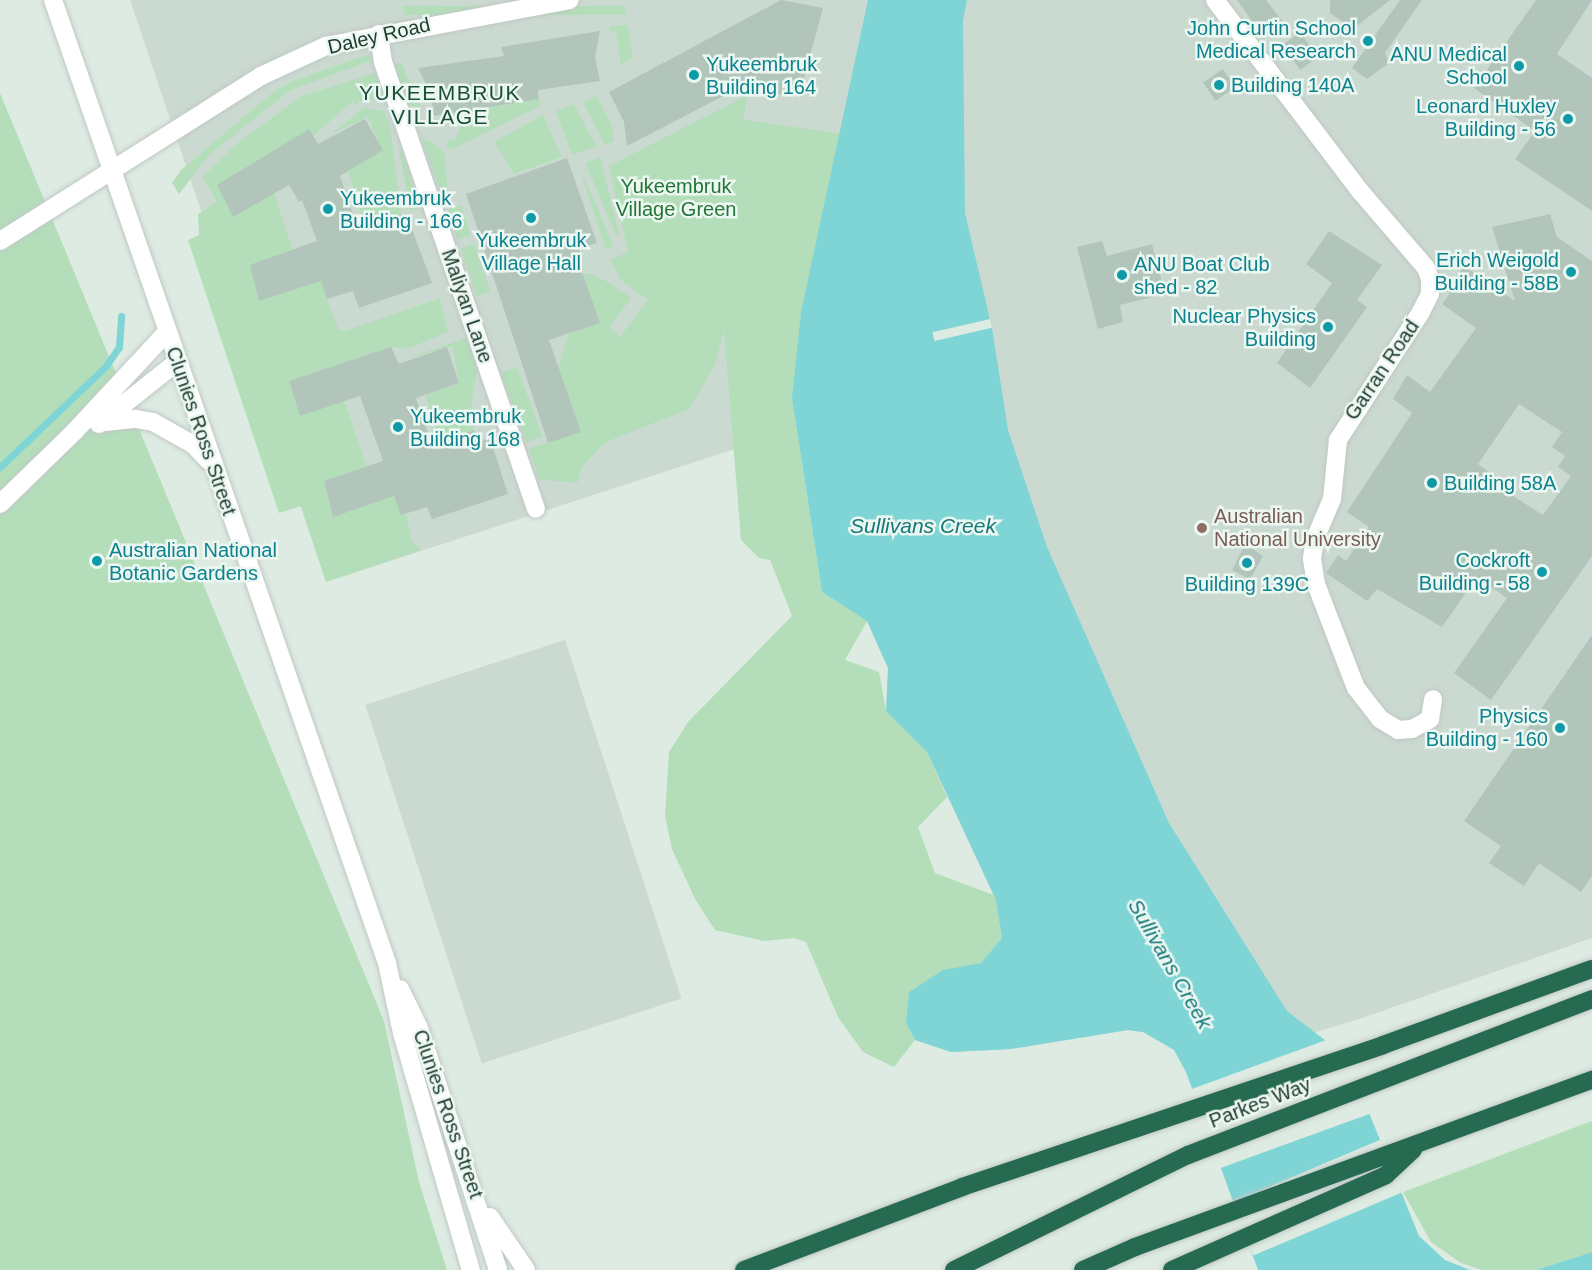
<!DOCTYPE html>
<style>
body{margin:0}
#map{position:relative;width:1592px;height:1270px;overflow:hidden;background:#ddebe2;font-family:Arial,sans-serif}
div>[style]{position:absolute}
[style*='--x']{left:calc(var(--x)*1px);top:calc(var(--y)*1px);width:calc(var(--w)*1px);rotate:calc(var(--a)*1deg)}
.built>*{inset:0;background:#cbdad1;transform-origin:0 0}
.green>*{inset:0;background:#b3deb9;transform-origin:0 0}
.water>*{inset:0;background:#7fd5d6}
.pier>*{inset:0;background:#ddebe2;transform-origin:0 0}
.stream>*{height:7px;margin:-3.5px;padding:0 3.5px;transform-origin:3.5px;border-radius:3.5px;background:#7fd5d6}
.building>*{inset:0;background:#b2c5bb;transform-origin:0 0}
.roads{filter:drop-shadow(0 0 2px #c0c8c5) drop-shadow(0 0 2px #c0c8c5)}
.minor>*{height:18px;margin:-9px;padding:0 9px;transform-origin:9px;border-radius:9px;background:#fff}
.tertiary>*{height:18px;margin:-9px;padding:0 9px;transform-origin:9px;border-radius:9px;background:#fff}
.motorway>*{height:18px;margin:-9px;padding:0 9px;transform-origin:9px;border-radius:9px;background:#276a52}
.dots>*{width:16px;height:16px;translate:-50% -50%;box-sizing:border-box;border:3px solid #edf7f1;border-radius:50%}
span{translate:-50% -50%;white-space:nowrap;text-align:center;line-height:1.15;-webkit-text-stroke:5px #edf7f1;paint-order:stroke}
.culture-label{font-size:20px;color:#0d838f}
.right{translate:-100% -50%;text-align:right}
.left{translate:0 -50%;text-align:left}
.street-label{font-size:20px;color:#1d3b2f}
.park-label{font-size:20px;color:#247538}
.education-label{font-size:20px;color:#785e54}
.neighbourhood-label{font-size:21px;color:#184e3a;letter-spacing:1.5px}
.water-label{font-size:21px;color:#13797b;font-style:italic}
</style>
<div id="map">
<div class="built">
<i style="clip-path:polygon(130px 0,1592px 0,1592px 938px,1362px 1018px,1186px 1072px,1174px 1049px,1143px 1032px,1128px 1030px,1011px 1049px,951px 1052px,915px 1040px,943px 970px,981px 963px,1002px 938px,996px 900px,927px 752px,886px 711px,888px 668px,867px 621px,843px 608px,796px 429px,326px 582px)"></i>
<i style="left:565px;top:640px;width:377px;height:210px;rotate:72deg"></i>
</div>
<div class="green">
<i style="left:625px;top:6px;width:9px;height:221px;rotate:90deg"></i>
<i style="clip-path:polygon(628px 25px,633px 58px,621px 65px,616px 31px,610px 31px,609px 27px)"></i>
<i style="clip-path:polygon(370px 54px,372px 60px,289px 91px,209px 155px,179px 194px,172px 183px,181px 170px,272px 93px,292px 81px)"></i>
<i style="left:401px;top:62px;width:49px;height:9px;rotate:67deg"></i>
<i style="clip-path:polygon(375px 73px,384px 95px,379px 100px,365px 99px,355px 105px,353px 101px,313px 136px,309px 129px,218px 185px,274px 193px,293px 250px,321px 281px,338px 328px,345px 331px,440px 298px,448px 332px,407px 349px,391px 347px,289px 381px,300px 416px,344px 401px,367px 467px,324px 481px,333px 516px,394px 496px,406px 513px,412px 542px,421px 550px,326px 582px,301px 506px,279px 513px,188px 240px,199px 235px,198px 214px,217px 202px,203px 177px,239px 142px,302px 96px)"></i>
<i style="clip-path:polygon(0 93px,384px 1021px,419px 1182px,447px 1270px,0 1270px)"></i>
<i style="clip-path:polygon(597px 96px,612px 126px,614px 141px,605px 145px,583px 101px)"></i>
<i style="clip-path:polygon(746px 96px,744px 120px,842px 134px,801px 312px,792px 398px,822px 592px,867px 621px,845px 660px,879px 672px,886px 711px,927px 752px,947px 797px,918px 827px,935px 873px,999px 897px,1002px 938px,981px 963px,906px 1023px,915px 1040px,894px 1067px,863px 1052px,838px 1017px,806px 942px,794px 938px,764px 941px,715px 930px,695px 899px,672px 849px,665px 816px,669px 752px,688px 722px,792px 616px,770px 560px,759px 558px,741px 540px,724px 330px,715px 365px,689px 409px,606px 442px,583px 465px,577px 483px,539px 479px,529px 449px,581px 431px,558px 368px,568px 334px,599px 323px,584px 275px,590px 273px,606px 281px,631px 298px,609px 328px,620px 337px,648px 300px,621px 280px,610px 260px,628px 252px,609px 166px)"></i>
<i style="clip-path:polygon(539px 99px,540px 106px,450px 150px,446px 144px,449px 139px,454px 141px,461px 126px,455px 123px,454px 113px)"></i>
<i style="clip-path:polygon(574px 104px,596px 147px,572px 155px,556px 111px)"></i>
<i style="clip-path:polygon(364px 108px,384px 111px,390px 125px,401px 214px,382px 221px,363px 220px,348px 171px,382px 150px,368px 117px,331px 134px)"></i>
<i style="clip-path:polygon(543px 115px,562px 157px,514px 174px,494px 142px)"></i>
<i style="clip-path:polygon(422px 140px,432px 142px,445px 154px,448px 195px,443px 198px)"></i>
<i style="clip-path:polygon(401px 148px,420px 208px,410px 211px,399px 149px)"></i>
<i style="clip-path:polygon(600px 157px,619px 234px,616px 235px,585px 163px)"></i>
<i style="clip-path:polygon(579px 166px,614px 247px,606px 250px)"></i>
<i style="left:461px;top:205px;width:32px;height:14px;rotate:72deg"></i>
<i style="left:474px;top:244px;width:50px;height:14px;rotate:71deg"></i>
<i style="clip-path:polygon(467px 338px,477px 371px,472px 399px,474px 430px,457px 436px,438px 437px,425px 395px,459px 383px,452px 346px,397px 362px)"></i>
<i style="left:517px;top:367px;width:74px;height:17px;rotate:70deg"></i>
<i style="clip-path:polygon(1592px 1121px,1592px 1252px,1536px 1270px,1482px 1270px,1461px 1263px,1431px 1242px,1403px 1192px)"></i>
</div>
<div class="water">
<i style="clip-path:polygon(868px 0,967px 0,963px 20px,965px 213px,992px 328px,1008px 430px,1047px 547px,1169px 823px,1287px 1011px,1346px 1056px,1419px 1236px,1445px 1260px,1470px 1270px,1258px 1270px,1186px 1072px,1174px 1050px,1143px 1032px,1128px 1030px,1011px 1049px,951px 1052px,915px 1040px,906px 1023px,909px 992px,943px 970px,981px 963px,1002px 938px,996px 900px,927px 752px,886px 711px,888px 668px,867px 621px,822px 592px,792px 398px,801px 312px)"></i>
<i style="clip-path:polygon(1592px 1252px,1592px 1270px,1536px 1270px)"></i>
</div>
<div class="pier">
<i style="left:990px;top:319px;width:9px;height:59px;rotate:77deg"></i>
<i style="clip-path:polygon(1329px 1039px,1348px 1054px,1372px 1113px,1218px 1169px,1189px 1090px)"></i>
<i style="left:1382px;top:1139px;width:57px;height:164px;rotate:67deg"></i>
</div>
<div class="stream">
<i style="--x:0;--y:467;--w:146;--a:-43.6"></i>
<i style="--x:106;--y:366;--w:23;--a:-56"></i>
<i style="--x:119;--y:347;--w:31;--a:-86"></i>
</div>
<div class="building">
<i style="clip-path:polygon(781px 0,823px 8px,803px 82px,786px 78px,781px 95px,761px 88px,756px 79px,627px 146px,624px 122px,609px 92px)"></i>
<i style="clip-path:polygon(1237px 0,1266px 0,1283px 22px,1263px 37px)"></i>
<i style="clip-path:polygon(1330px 0,1390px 0,1353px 29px,1330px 13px)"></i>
<i style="clip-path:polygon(1400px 0,1422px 0,1385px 53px,1389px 63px,1367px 79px,1352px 68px)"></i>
<i style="clip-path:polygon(1536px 0,1592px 0,1557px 54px,1592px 78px,1592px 211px,1515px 159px,1535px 131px,1474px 88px)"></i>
<i style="clip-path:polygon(600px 31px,595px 57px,600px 81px,538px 90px,539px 99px,434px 116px,430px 92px,418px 68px,504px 56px,501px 47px)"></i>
<i style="left:1300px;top:32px;width:31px;height:22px;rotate:54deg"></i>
<i style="left:1223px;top:69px;width:22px;height:24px;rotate:56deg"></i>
<i style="clip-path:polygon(365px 119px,383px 150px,340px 176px,358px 229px,401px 214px,407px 231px,412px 229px,432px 283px,359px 308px,353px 291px,327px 299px,321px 281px,259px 301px,250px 265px,317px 241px,302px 200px,299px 202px,289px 185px,233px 217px,217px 185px,309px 129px,318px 144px)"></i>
<i style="clip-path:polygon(567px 158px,597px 243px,579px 249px,583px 261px,579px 263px,600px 323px,549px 340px,581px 432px,548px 443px,466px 194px)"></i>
<i style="clip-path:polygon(evenodd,1550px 214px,1557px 237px,1592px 261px,1592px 556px,1491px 700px,1454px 673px,1507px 598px,1477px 577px,1442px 627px,1377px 589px,1367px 601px,1326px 573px,1338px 555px,1346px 561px,1369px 527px,1347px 512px,1412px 413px,1393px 399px,1407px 375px,1430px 392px,1476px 328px,1442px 304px,1450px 293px,1447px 291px,1464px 266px,1515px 301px,1492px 227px,1550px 214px,1519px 404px,1562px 432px,1552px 447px,1565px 456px,1558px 467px,1571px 476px,1543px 515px,1497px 486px,1501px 481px,1478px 464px,1519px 404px)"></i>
<i style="clip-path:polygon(1329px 231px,1382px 265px,1357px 300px,1367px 307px,1310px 388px,1277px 363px,1332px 283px,1306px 264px)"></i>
<i style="clip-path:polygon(1102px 241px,1107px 256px,1152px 244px,1165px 294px,1120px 305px,1123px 322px,1098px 329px,1077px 247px)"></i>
<i style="clip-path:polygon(391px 347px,399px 364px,447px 347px,459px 383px,416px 398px,432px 445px,474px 430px,478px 442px,490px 438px,508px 494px,432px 519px,427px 507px,401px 515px,394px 496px,333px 517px,324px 481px,383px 461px,360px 396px,300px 416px,289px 381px)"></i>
<i style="clip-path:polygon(1245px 544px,1263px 556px,1250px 579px,1232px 570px)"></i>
<i style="clip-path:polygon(1592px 635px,1592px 876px,1581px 892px,1539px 863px,1524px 886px,1489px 863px,1501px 846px,1464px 821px)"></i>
</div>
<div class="roads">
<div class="minor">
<i style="--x:1215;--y:0;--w:240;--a:52.8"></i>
<i style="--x:1360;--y:191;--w:101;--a:49.4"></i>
<i style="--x:1426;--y:268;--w:12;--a:70"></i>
<i style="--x:1430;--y:279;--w:15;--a:90"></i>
<i style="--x:1430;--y:294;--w:20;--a:117"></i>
<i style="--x:1421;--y:312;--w:153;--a:123"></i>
<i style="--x:1338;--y:440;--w:59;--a:95.8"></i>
<i style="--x:1332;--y:499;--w:43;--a:113"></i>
<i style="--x:1315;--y:539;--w:20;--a:99"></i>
<i style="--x:1312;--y:559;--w:25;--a:81"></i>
<i style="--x:1316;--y:584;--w:111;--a:69"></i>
<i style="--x:1356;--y:688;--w:39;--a:52"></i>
<i style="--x:1380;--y:719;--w:21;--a:31"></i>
<i style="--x:1398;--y:730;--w:14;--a:-4"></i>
<i style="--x:1412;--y:729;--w:21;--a:-29"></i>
<i style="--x:1430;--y:719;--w:20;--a:-81"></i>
<i style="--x:379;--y:34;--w:28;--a:82"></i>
<i style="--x:383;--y:62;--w:472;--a:71.1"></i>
<i style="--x:0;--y:241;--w:309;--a:-32.3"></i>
<i style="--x:261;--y:76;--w:72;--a:-24.8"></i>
<i style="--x:326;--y:46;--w:248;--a:-10.7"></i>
<i style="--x:99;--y:424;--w:100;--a:-38.5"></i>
<i style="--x:0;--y:504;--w:103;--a:-44.2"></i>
<i style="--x:74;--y:432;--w:137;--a:-47.1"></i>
</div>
<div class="tertiary">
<i style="--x:53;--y:0;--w:1019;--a:70.87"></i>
<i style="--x:387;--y:963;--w:72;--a:77.9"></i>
<i style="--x:402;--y:1033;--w:247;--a:73.8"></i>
<i style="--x:105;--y:422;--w:31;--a:-6"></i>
<i style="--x:136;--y:419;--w:17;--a:10"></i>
<i style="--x:153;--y:422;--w:47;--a:29.3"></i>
<i style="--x:194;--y:445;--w:21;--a:47"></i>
<i style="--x:400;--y:989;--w:43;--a:64"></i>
<i style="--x:419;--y:1028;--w:255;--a:71.9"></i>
<i style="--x:490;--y:1217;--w:64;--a:55.8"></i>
</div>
<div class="motorway">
<i style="--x:744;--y:1270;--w:233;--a:-20.8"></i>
<i style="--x:962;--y:1187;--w:444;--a:-18.6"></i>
<i style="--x:1383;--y:1045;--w:222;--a:-20"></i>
<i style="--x:954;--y:1270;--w:261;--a:-26.2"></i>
<i style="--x:1188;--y:1155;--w:433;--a:-21.1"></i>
<i style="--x:1083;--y:1270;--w:57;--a:-23.9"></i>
<i style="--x:1135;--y:1247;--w:487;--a:-20.1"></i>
<i style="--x:1172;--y:1270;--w:234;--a:-23.9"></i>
<i style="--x:1386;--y:1175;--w:37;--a:-43"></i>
</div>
</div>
<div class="dots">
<i style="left:1368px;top:41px;background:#0f9aa8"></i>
<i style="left:1519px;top:66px;background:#0f9aa8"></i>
<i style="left:694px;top:75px;background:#0f9aa8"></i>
<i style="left:1219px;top:85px;background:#0f9aa8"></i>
<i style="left:1568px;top:119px;background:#0f9aa8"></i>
<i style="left:328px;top:209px;background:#0f9aa8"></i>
<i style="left:531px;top:218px;background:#0f9aa8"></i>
<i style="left:1571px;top:272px;background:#0f9aa8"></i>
<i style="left:1122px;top:275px;background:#0f9aa8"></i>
<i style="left:1328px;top:327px;background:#0f9aa8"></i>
<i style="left:398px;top:427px;background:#0f9aa8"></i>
<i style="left:1432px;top:483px;background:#0f9aa8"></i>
<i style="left:1202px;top:528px;background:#8d6e63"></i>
<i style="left:97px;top:561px;background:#0f9aa8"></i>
<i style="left:1247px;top:563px;background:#0f9aa8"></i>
<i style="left:1542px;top:572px;background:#0f9aa8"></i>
<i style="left:1560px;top:728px;background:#0f9aa8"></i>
</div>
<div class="culture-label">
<span class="right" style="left:1356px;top:40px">John Curtin School<br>Medical Research</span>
<span class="right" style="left:1507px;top:66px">ANU Medical<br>School</span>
<span class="left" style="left:706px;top:76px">Yukeembruk<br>Building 164</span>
<span class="left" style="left:1231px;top:85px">Building 140A</span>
<span class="right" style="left:1556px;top:118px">Leonard Huxley<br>Building - 56</span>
<span class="left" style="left:340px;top:210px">Yukeembruk<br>Building - 166</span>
<span style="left:531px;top:252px">Yukeembruk<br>Village Hall</span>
<span class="right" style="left:1559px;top:272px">Erich Weigold<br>Building - 58B</span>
<span class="left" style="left:1134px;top:276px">ANU Boat Club<br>shed - 82</span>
<span class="right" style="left:1316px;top:328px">Nuclear Physics<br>Building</span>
<span class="left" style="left:410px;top:428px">Yukeembruk<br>Building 168</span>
<span class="left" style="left:1444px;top:483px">Building 58A</span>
<span class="left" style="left:109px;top:562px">Australian National<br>Botanic Gardens</span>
<span class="right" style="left:1530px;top:572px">Cockroft<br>Building - 58</span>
<span style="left:1247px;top:584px">Building 139C</span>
<span class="right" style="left:1548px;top:728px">Physics<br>Building - 160</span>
</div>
<div class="street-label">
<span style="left:379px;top:36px;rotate:-13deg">Daley Road</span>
<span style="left:467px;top:306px;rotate:71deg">Maliyan Lane</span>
<span style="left:1382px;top:370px;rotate:-56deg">Garran Road</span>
<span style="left:201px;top:431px;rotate:71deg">Clunies Ross Street</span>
<span style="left:1260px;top:1103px;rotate:-21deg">Parkes Way</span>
<span style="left:448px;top:1114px;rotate:71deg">Clunies Ross Street</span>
</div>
<div class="park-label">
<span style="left:676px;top:198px">Yukeembruk<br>Village Green</span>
</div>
<div class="education-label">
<span class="left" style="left:1214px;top:528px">Australian<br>National University</span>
</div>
<div class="neighbourhood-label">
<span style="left:440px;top:105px">YUKEEMBRUK<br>VILLAGE</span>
</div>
<div class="water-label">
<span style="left:923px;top:526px">Sullivans Creek</span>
<span style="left:1170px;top:964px;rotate:60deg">Sullivans Creek</span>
</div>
</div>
